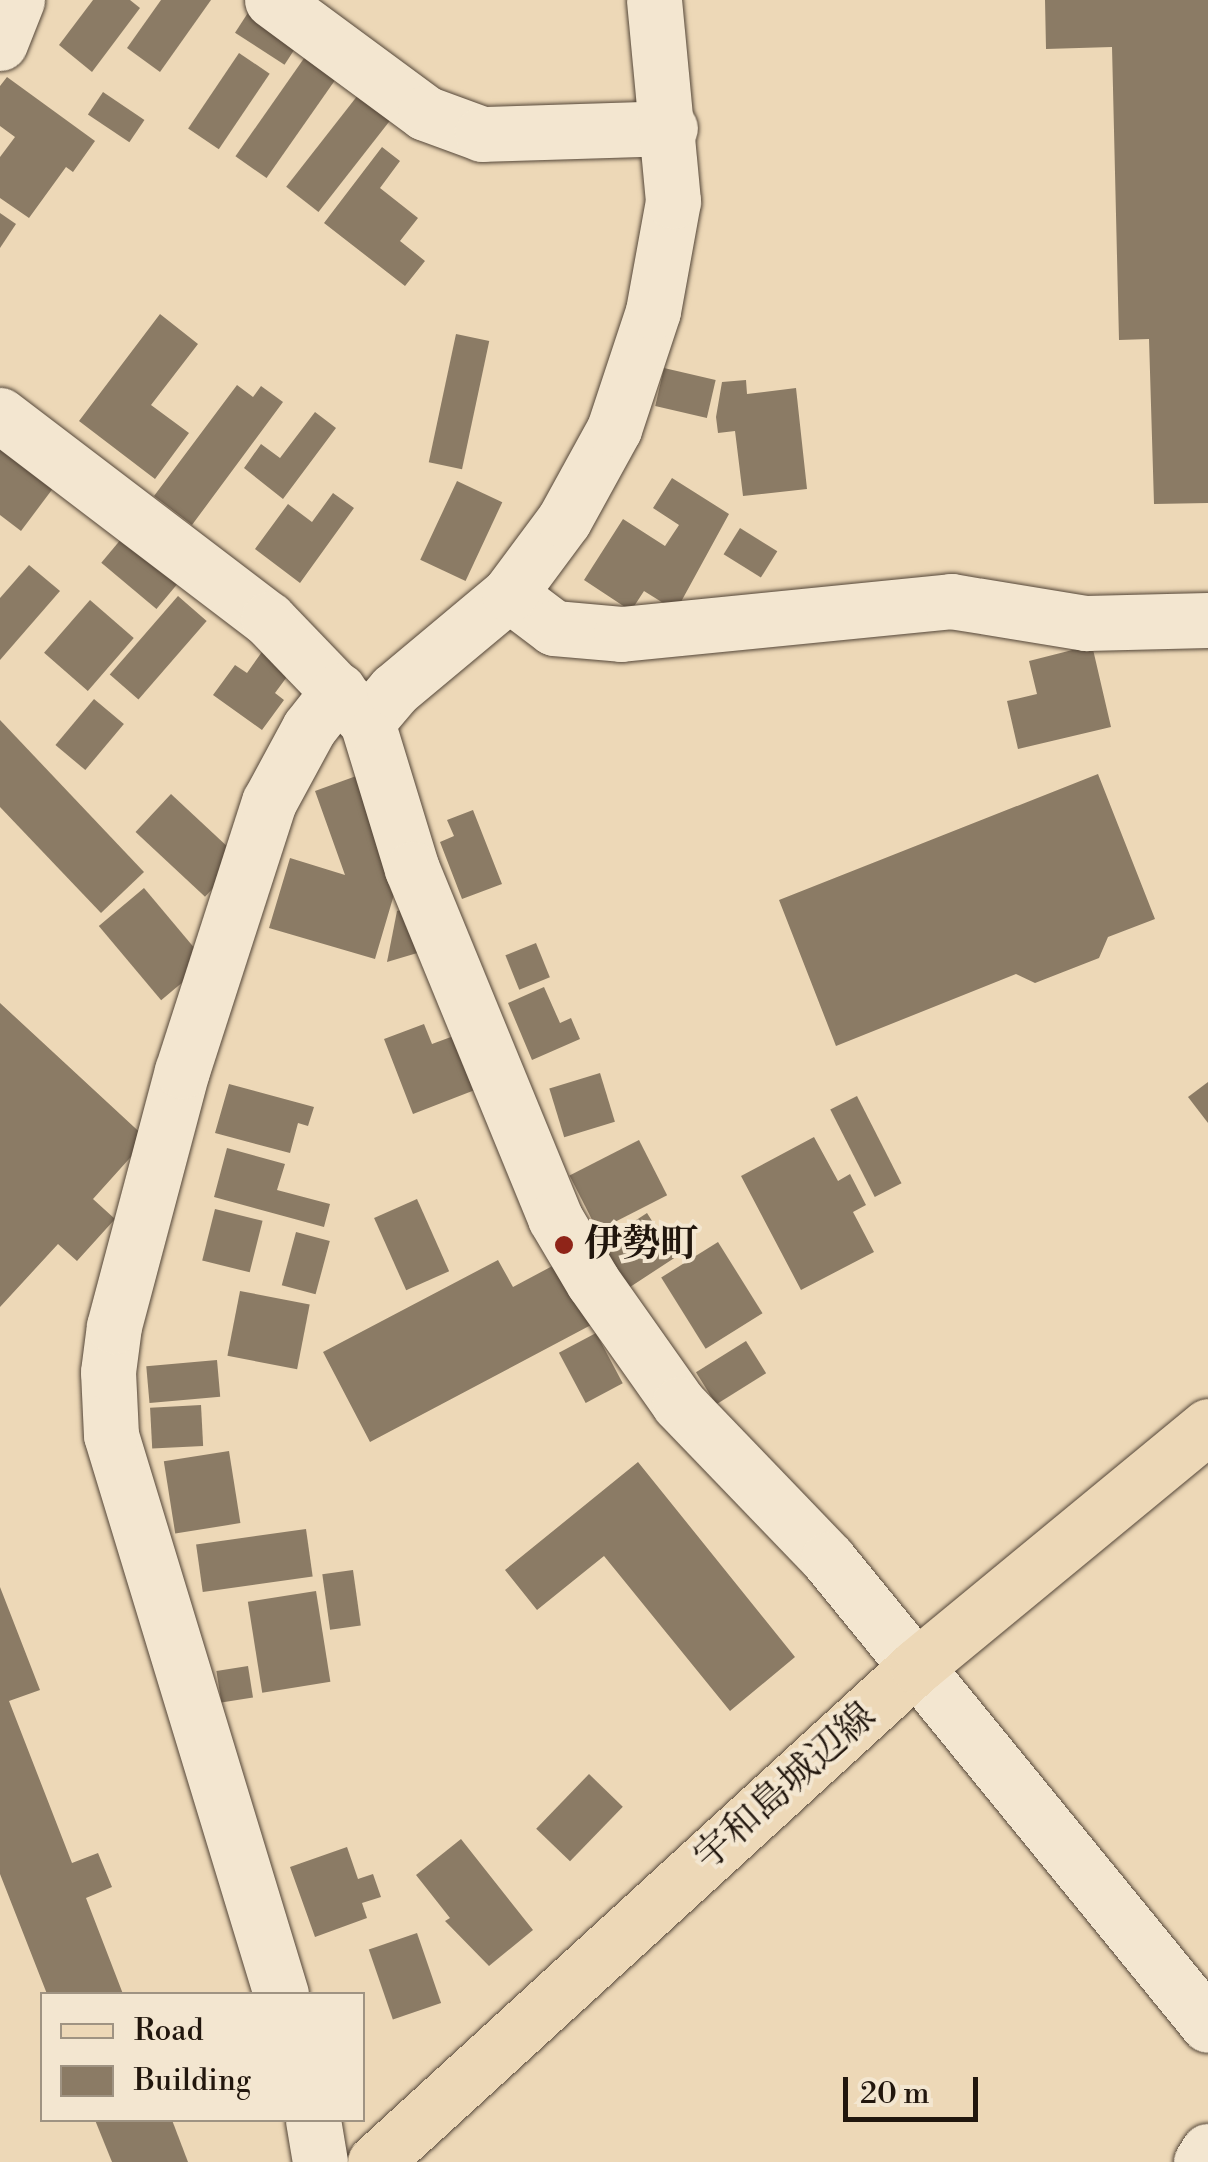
<!DOCTYPE html>
<meta charset="utf-8">
<style>
body{margin:0}
#map{position:relative;width:1208px;height:2162px;overflow:hidden;background:#edd8b7;font-family:"Libre Bodoni","Noto Serif JP",serif}
div>[style]{position:absolute}
[style*='--x']{left:calc(var(--x)*1px);top:calc(var(--y)*1px);width:calc(var(--w)*1px);rotate:calc(var(--a)*1deg)}
.building>*{inset:0;background:#8b7b65;transform-origin:0 0}
.roads{filter:drop-shadow(0 0 2px #544638) drop-shadow(0 0 2px #544638)}
.minor>*{height:55px;margin:-27.5px;padding:0 27.5px;transform-origin:27.5px;border-radius:27.5px;background:#f3e6d0}
.major>*{height:55px;margin:-27.5px;padding:0 27.5px;transform-origin:27.5px;border-radius:27.5px;background:#edd8b7}
.dots>*{width:28px;height:28px;translate:-50% -50%;box-sizing:border-box;border:5px solid #f3e6d0;border-radius:50%}
span{translate:-50% -50%;white-space:nowrap;text-align:center;line-height:1.15;-webkit-text-stroke:8px #f3e6d0;paint-order:stroke}
.poi-label{font-size:38px;color:#21160d;font-weight:700}
.left{translate:0 -50%;text-align:left}
.street-label{font-size:38px;color:#21160d}
.legend{position:absolute;left:40px;top:1992px;width:325px;height:130px;box-sizing:border-box;background:#f3e6d0;border:2px solid #9f9382;margin:0;padding:12px 18px;list-style:none;font-size:30px;color:#21160d}
.legend li{display:flex;align-items:center;gap:20px;height:50px}
.legend b{width:50px;border:2px solid #9f9382}
.scale{position:absolute;left:843px;top:2077px;width:135px;height:45px;box-sizing:border-box;border:5px solid #21160d;border-top:0;padding-left:12px;font-size:30px;line-height:35px;white-space:nowrap;color:#21160d;-webkit-text-stroke:8px #f3e6d0;paint-order:stroke}
</style>
<div id="map">
<div class="building">
<i style="clip-path:polygon(93px 0,130px 0,140px 8px,92px 72px,59px 45px)"></i>
<i style="clip-path:polygon(161px 0,211px 0,160px 72px,127px 48px)"></i>
<i style="clip-path:polygon(1045px 0,1208px 0,1208px 503px,1154px 504px,1149px 339px,1119px 340px,1112px 47px,1046px 49px)"></i>
<i style="left:253px;top:5px;width:59px;height:33px;rotate:33deg"></i>
<i style="left:314px;top:44px;width:38px;height:137px;rotate:35deg"></i>
<i style="left:239px;top:53px;width:37px;height:91px;rotate:34deg"></i>
<i style="clip-path:polygon(7px 77px,95px 141px,73px 172px,66px 167px,29px 218px,0 198px,0 157px,15px 137px,0 126px,0 86px)"></i>
<i style="left:365px;top:86px;width:41px;height:128px;rotate:38deg"></i>
<i style="left:103px;top:92px;width:50px;height:27px;rotate:34deg"></i>
<i style="clip-path:polygon(382px 147px,400px 161px,380px 188px,418px 218px,400px 241px,425px 261px,405px 286px,324px 223px)"></i>
<i style="clip-path:polygon(0 213px,16px 224px,0 248px)"></i>
<i style="clip-path:polygon(160px 314px,198px 344px,151px 405px,189px 433px,155px 479px,79px 421px)"></i>
<i style="left:456px;top:334px;width:34px;height:131px;rotate:12deg"></i>
<i style="left:664px;top:368px;width:53px;height:39px;rotate:13deg"></i>
<i style="clip-path:polygon(746px 380px,747px 394px,796px 388px,807px 489px,743px 496px,735px 431px,718px 433px,716px 417px,722px 382px)"></i>
<i style="clip-path:polygon(237px 385px,253px 397px,261px 386px,283px 402px,192px 525px,154px 496px)"></i>
<i style="clip-path:polygon(315px 412px,336px 428px,283px 499px,244px 468px,261px 444px,280px 458px)"></i>
<i style="clip-path:polygon(0 441px,57px 483px,21px 531px,0 515px)"></i>
<i style="clip-path:polygon(672px 478px,729px 514px,676px 611px,644px 591px,631px 611px,584px 580px,623px 519px,665px 546px,679px 525px,653px 508px)"></i>
<i style="left:457px;top:481px;width:50px;height:87px;rotate:25deg"></i>
<i style="clip-path:polygon(333px 493px,354px 508px,300px 583px,255px 549px,288px 504px,312px 522px)"></i>
<i style="left:740px;top:528px;width:44px;height:31px;rotate:32deg"></i>
<i style="left:127px;top:532px;width:72px;height:40px;rotate:40deg"></i>
<i style="clip-path:polygon(29px 565px,60px 591px,0 660px,0 598px)"></i>
<i style="left:178px;top:596px;width:38px;height:104px;rotate:41deg"></i>
<i style="left:90px;top:600px;width:58px;height:70px;rotate:41deg"></i>
<i style="clip-path:polygon(1092px 645px,1111px 727px,1018px 749px,1007px 701px,1037px 694px,1029px 661px)"></i>
<i style="clip-path:polygon(264px 649px,292px 670px,275px 693px,284px 700px,262px 730px,213px 695px,235px 665px,247px 673px)"></i>
<i style="left:94px;top:699px;width:39px;height:60px;rotate:40deg"></i>
<i style="clip-path:polygon(0 720px,144px 872px,101px 913px,0 807px)"></i>
<i style="clip-path:polygon(1098px 774px,1155px 919px,1108px 937px,1099px 958px,1035px 983px,1016px 974px,836px 1046px,779px 900px)"></i>
<i style="clip-path:polygon(359px 775px,398px 881px,375px 959px,269px 928px,290px 858px,345px 875px,315px 791px)"></i>
<i style="left:171px;top:794px;width:95px;height:52px;rotate:43deg"></i>
<i style="clip-path:polygon(473px 810px,502px 884px,462px 899px,440px 842px,454px 836px,447px 820px)"></i>
<i style="left:144px;top:888px;width:97px;height:59px;rotate:50deg"></i>
<i style="clip-path:polygon(411px 907px,424px 951px,387px 962px,397px 911px)"></i>
<i style="left:536px;top:943px;width:37px;height:33px;rotate:68deg"></i>
<i style="clip-path:polygon(544px 987px,560px 1023px,571px 1018px,580px 1039px,532px 1060px,508px 1003px)"></i>
<i style="clip-path:polygon(0 1003px,147px 1139px,93px 1199px,115px 1219px,77px 1261px,58px 1244px,0 1307px)"></i>
<i style="clip-path:polygon(424px 1024px,432px 1044px,459px 1034px,480px 1088px,413px 1114px,384px 1039px)"></i>
<i style="left:600px;top:1073px;width:51px;height:53px;rotate:73deg"></i>
<i style="clip-path:polygon(1208px 1082px,1208px 1123px,1188px 1097px)"></i>
<i style="clip-path:polygon(229px 1084px,314px 1107px,308px 1126px,298px 1123px,290px 1153px,215px 1133px)"></i>
<i style="left:857px;top:1096px;width:98px;height:30px;rotate:63deg"></i>
<i style="clip-path:polygon(814px 1137px,838px 1181px,850px 1174px,866px 1205px,853px 1212px,874px 1252px,801px 1290px,741px 1176px)"></i>
<i style="left:639px;top:1140px;width:62px;height:78px;rotate:63deg"></i>
<i style="clip-path:polygon(227px 1148px,285px 1164px,277px 1190px,330px 1204px,324px 1227px,214px 1197px)"></i>
<i style="left:417px;top:1199px;width:79px;height:47px;rotate:66deg"></i>
<i style="left:215px;top:1209px;width:49px;height:53px;rotate:14deg"></i>
<i style="clip-path:polygon(647px 1213px,666px 1243px,676px 1237px,685px 1251px,627px 1289px,598px 1245px)"></i>
<i style="left:296px;top:1232px;width:35px;height:55px;rotate:15deg"></i>
<i style="left:718px;top:1242px;width:84px;height:67px;rotate:58deg"></i>
<i style="clip-path:polygon(498px 1260px,513px 1287px,558px 1263px,591px 1325px,370px 1442px,323px 1352px)"></i>
<i style="left:240px;top:1291px;width:71px;height:66px;rotate:11deg"></i>
<i style="left:596px;top:1333px;width:57px;height:42px;rotate:62deg"></i>
<i style="left:746px;top:1341px;width:38px;height:59px;rotate:58deg"></i>
<i style="left:217px;top:1360px;width:37px;height:71px;rotate:85deg"></i>
<i style="left:201px;top:1405px;width:41px;height:51px;rotate:87deg"></i>
<i style="left:229px;top:1451px;width:73px;height:66px;rotate:81deg"></i>
<i style="clip-path:polygon(638px 1462px,795px 1657px,730px 1711px,604px 1556px,537px 1610px,505px 1570px)"></i>
<i style="left:306px;top:1529px;width:48px;height:111px;rotate:82deg"></i>
<i style="left:353px;top:1570px;width:56px;height:31px;rotate:82deg"></i>
<i style="clip-path:polygon(0 1587px,40px 1690px,9px 1701px,72px 1863px,98px 1853px,112px 1887px,86px 1898px,123px 1994px,47px 1994px,0 1874px)"></i>
<i style="left:316px;top:1591px;width:92px;height:69px;rotate:81deg"></i>
<i style="left:248px;top:1666px;width:32px;height:32px;rotate:81deg"></i>
<i style="left:589px;top:1774px;width:47px;height:76px;rotate:44deg"></i>
<i style="clip-path:polygon(461px 1839px,533px 1930px,489px 1966px,445px 1921px,450px 1918px,416px 1875px)"></i>
<i style="clip-path:polygon(347px 1847px,358px 1879px,373px 1874px,381px 1897px,362px 1903px,367px 1918px,315px 1937px,290px 1867px)"></i>
<i style="left:417px;top:1933px;width:74px;height:51px;rotate:71deg"></i>
<i style="clip-path:polygon(95px 2120px,172px 2120px,188px 2162px,112px 2162px)"></i>
</div>
<div class="roads">
<div class="minor">
<i style="--x:272;--y:0;--w:190;--a:36.4"></i>
<i style="--x:425;--y:113;--w:61;--a:20.2"></i>
<i style="--x:482;--y:134;--w:188;--a:-1.8"></i>
<i style="--x:0;--y:43;--w:46;--a:-68.4"></i>
<i style="--x:0;--y:415;--w:337;--a:37.3"></i>
<i style="--x:268;--y:619;--w:143;--a:46.1"></i>
<i style="--x:367;--y:722;--w:154;--a:73"></i>
<i style="--x:412;--y:869;--w:377;--a:67.7"></i>
<i style="--x:555;--y:1218;--w:74;--a:59.3"></i>
<i style="--x:593;--y:1282;--w:149;--a:54.8"></i>
<i style="--x:679;--y:1404;--w:215;--a:46.1"></i>
<i style="--x:828;--y:1559;--w:601;--a:50.8"></i>
<i style="--x:509;--y:594;--w:56;--a:37.1"></i>
<i style="--x:554;--y:628;--w:67;--a:5.1"></i>
<i style="--x:621;--y:634;--w:332;--a:-5.7"></i>
<i style="--x:951;--y:601;--w:137;--a:9.3"></i>
<i style="--x:1086;--y:623;--w:122;--a:-1.4"></i>
<i style="--x:367;--y:722;--w:42;--a:-49.8"></i>
<i style="--x:394;--y:690;--w:150;--a:-39.9"></i>
<i style="--x:509;--y:594;--w:92;--a:-53.4"></i>
<i style="--x:564;--y:520;--w:104;--a:-61.2"></i>
<i style="--x:614;--y:429;--w:124;--a:-71.7"></i>
<i style="--x:653;--y:311;--w:112;--a:-79.7"></i>
<i style="--x:673;--y:201;--w:202;--a:-95.4"></i>
<i style="--x:281;--y:1994;--w:584;--a:-106.92"></i>
<i style="--x:111;--y:1435;--w:63;--a:-92.7"></i>
<i style="--x:108;--y:1372;--w:46;--a:-82.6"></i>
<i style="--x:114;--y:1326;--w:264;--a:-75.1"></i>
<i style="--x:182;--y:1071;--w:283;--a:-72.1"></i>
<i style="--x:269;--y:802;--w:84;--a:-61.6"></i>
<i style="--x:309;--y:728;--w:48;--a:-51.7"></i>
<i style="--x:313;--y:2120;--w:43;--a:80.5"></i>
<i style="--x:1201;--y:2162;--w:13;--a:-58"></i>
</div>
<div class="major">
<i style="--x:375;--y:2162;--w:735;--a:-42.46"></i>
<i style="--x:917;--y:1666;--w:377;--a:-39.5"></i>
</div>
</div>
<div class="dots">
<i style="left:564px;top:1245px;background:#8f2418"></i>
</div>
<div class="poi-label">
<span class="left" style="left:584px;top:1245px">伊勢町</span>
</div>
<div class="street-label">
<span style="left:785px;top:1787px;rotate:-42deg">宇和島城辺線</span>
</div>
<ul class="legend">
<li><b style="height:12px;background:#edd8b7"></b>Road</li>
<li><b style="height:28px;background:#8b7b65"></b>Building</li>
</ul>
<div class="scale">20 m</div>
</div>
